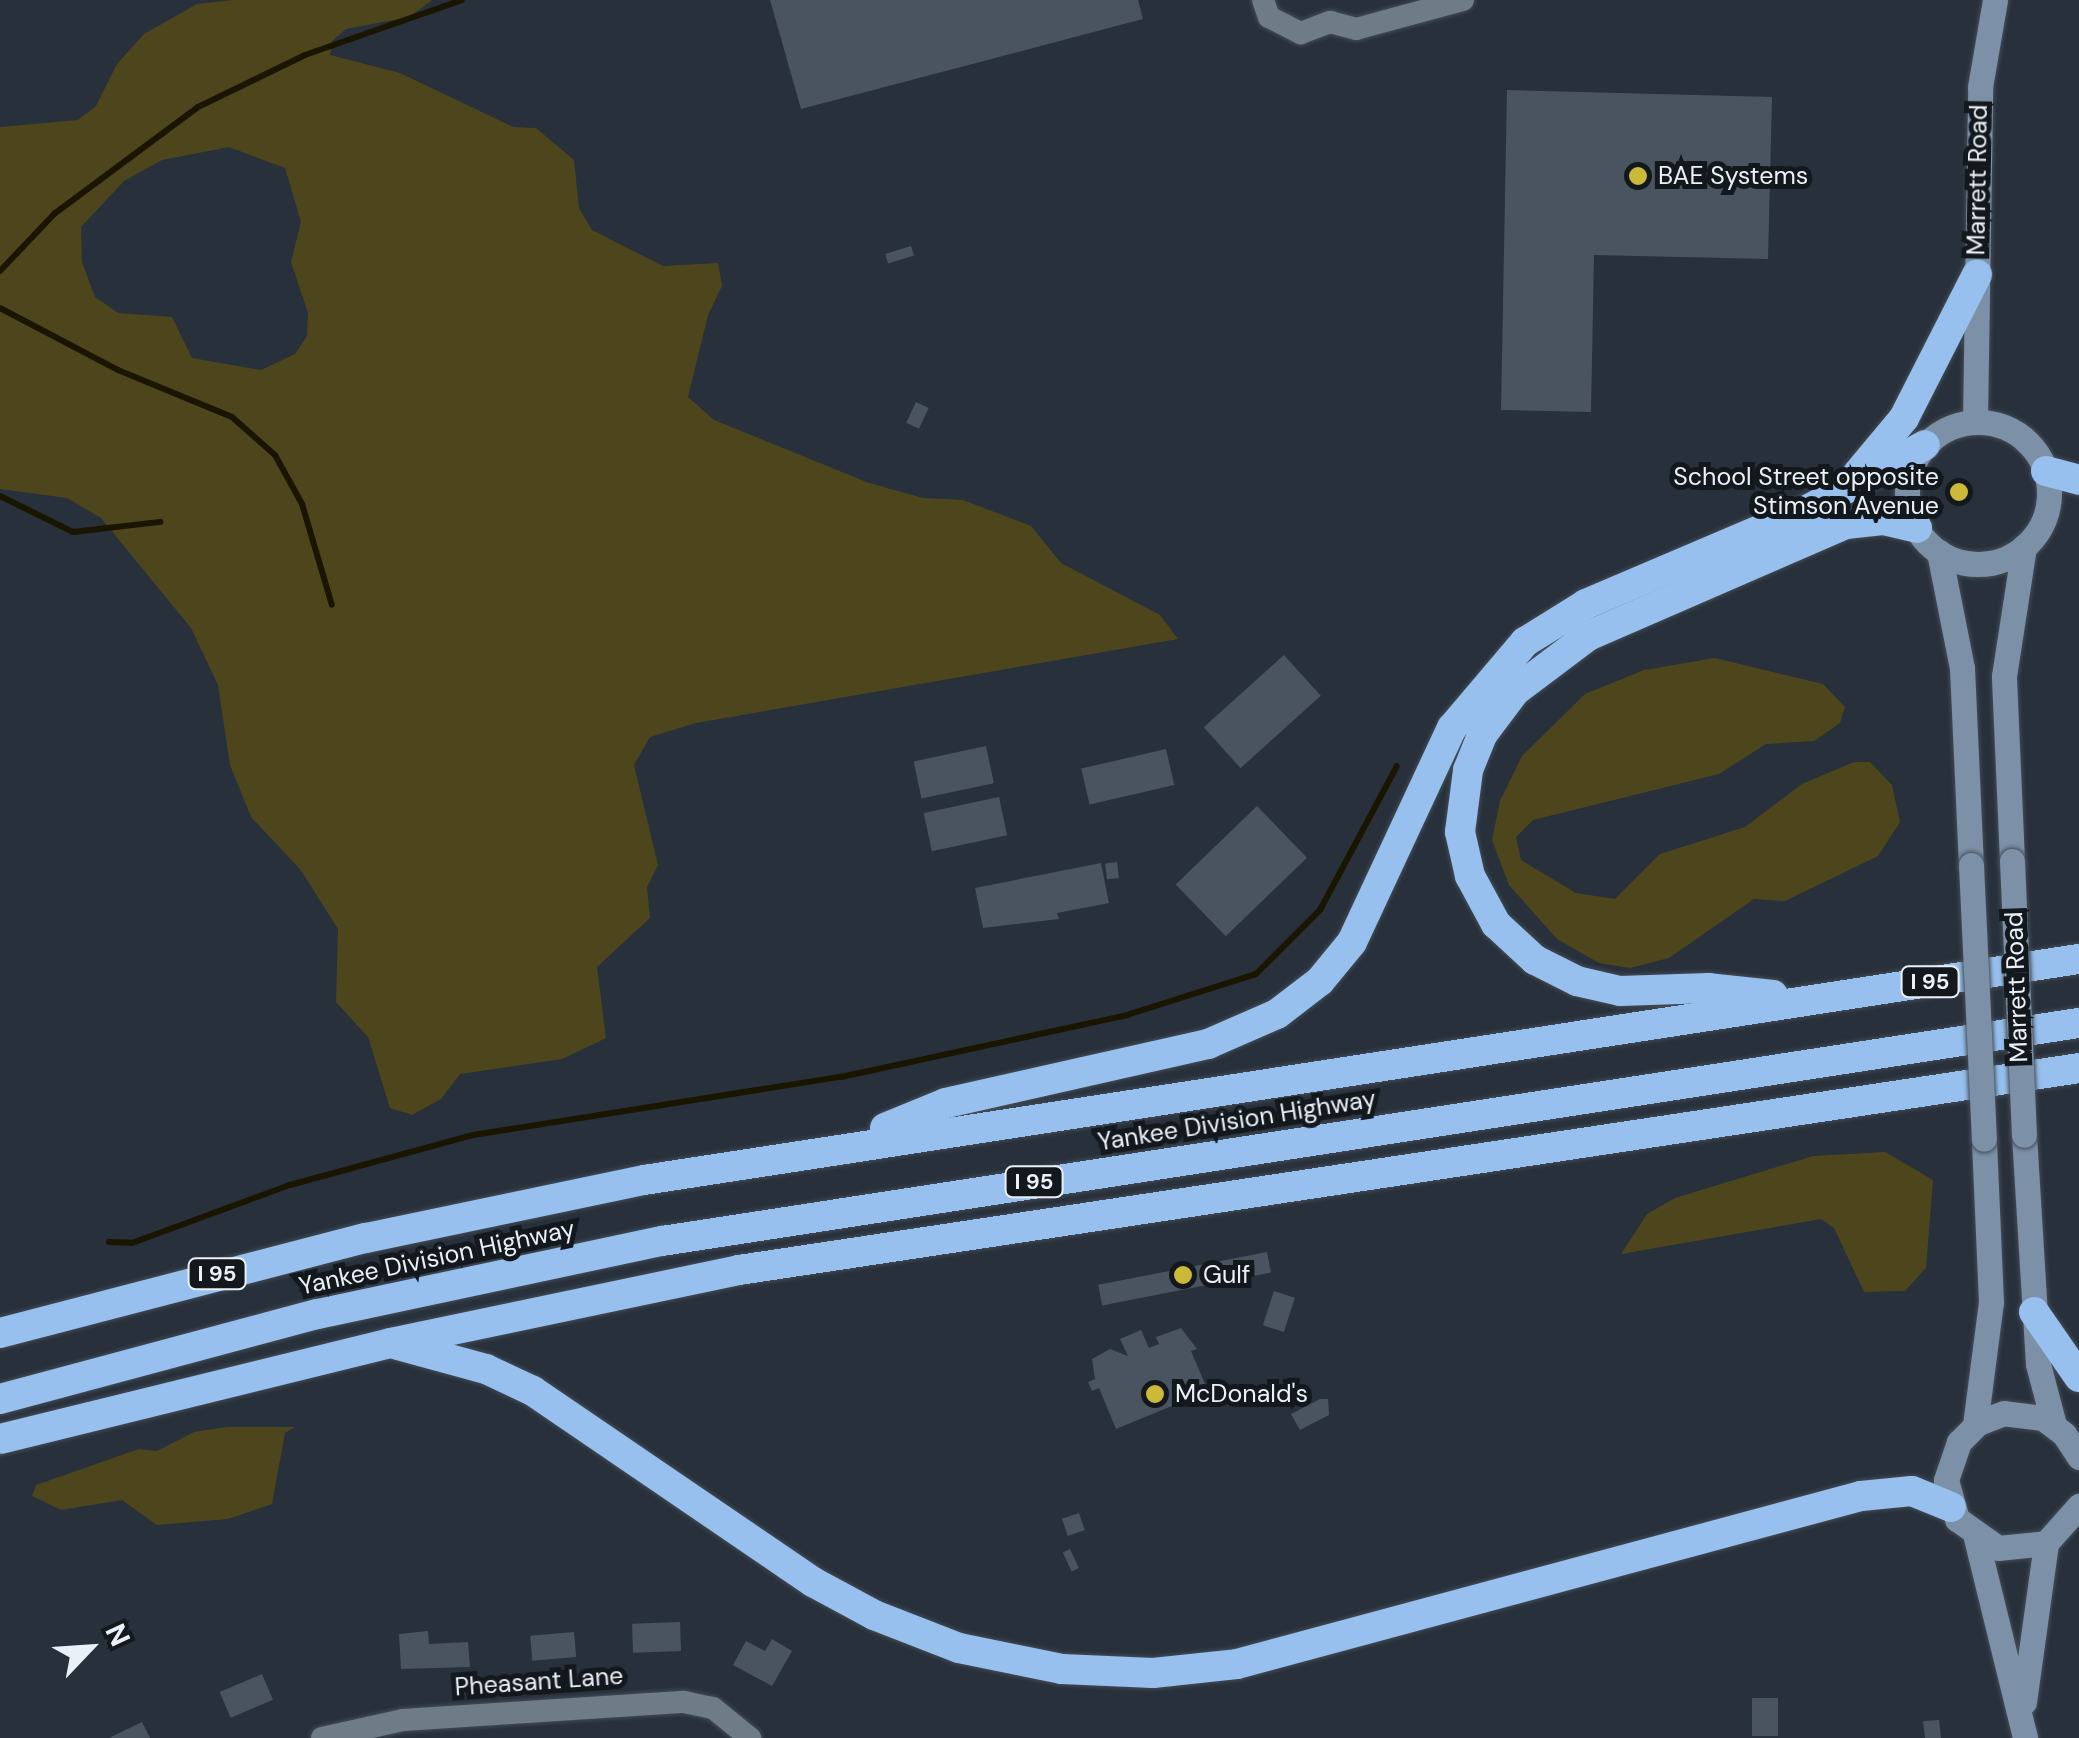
<!DOCTYPE html>
<style>
body{margin:0}
#map{position:relative;width:2079px;height:1738px;overflow:hidden;background:#27303b;font-family:"DM Sans",sans-serif}
div>[style]{position:absolute}
[style*='--x']{left:calc(var(--x)*1px);top:calc(var(--y)*1px);width:calc(var(--w)*1px);rotate:calc(var(--a)*1deg)}
.green>*{inset:0;background:#4d461c}
.stream>*{height:6px;margin:-3px;padding:0 3px;transform-origin:3px;border-radius:3px;background:#191501}
.building>*{inset:0;background:#4a5460;transform-origin:0 0}
.roads{filter:drop-shadow(0 0 2px #434c55) drop-shadow(0 0 2px #434c55)}
.minor>*{height:22px;margin:-11px;padding:0 11px;transform-origin:11px;border-radius:11px;background:#707b88}
.secondary>*{height:25px;margin:-12.5px;padding:0 12.5px;transform-origin:12.5px;border-radius:12.5px;background:#7c90a7}
.secondary>.ring{margin:-12.5px;padding:0;box-sizing:content-box;background:none;border:25px solid #7c90a7;border-radius:50%}
.motorway>*{height:30px;margin:-15px;padding:0 15px;transform-origin:15px;border-radius:15px;background:#97c0ef}
.bridges{filter:drop-shadow(0 0 2px #434c55) drop-shadow(0 0 2px #434c55)}
.secondary-bridge>*{height:25px;margin:-12.5px;padding:0 12.5px;transform-origin:12.5px;border-radius:12.5px;background:#7c90a7}
.dots>*{width:28px;height:28px;translate:-50% -50%;box-sizing:border-box;border:5px solid #13181d;border-radius:50%}
span{translate:-50% -50%;white-space:nowrap;text-align:center;line-height:1.15;-webkit-text-stroke:10px #13181d;paint-order:stroke}
.shield-label span{padding:2px 8px;background:#13181d;border:2px solid;border-radius:8px;-webkit-text-stroke-width:0}
.shield-label{font-size:22px;color:#e9f0f7;font-weight:700}
.poi-label{font-size:25px;color:#e9f0f7}
.left{translate:0 -50%;text-align:left}
.right{translate:-100% -50%;text-align:right}
.street-label{font-size:25px;color:#e9f0f7}
.north{position:absolute;left:40px;top:1598px;width:100px;height:100px;-webkit-text-stroke:8px #13181d;paint-order:stroke;rotate:65deg;font-size:28px;font-weight:700;line-height:40px;text-align:center;color:#e9f0f7}
.north::after{content:'';display:block;margin:auto;width:35px;height:45px;background:#e9f0f7;clip-path:polygon(50% 0,100% 100%,50% 72%,0 100%)}
</style>
<div id="map">
<div class="green">
<i style="clip-path:polygon(evenodd,233px 0,432px 0,409px 17px,346px 29px,332px 41px,330px 55px,400px 73px,513px 127px,536px 128px,574px 160px,579px 208px,592px 230px,663px 266px,718px 263px,722px 286px,708px 315px,688px 397px,714px 420px,869px 483px,923px 498px,963px 500px,1031px 526px,1061px 563px,1160px 615px,1178px 639px,696px 723px,650px 737px,634px 765px,658px 865px,647px 887px,650px 918px,597px 967px,606px 1038px,562px 1059px,460px 1074px,441px 1099px,412px 1115px,390px 1108px,368px 1037px,336px 1002px,338px 929px,300px 869px,251px 817px,230px 765px,218px 685px,191px 628px,101px 518px,67px 498px,0 489px,0 127px,78px 120px,96px 106px,117px 64px,144px 34px,197px 4px,233px 0,229px 147px,285px 168px,301px 222px,291px 262px,308px 313px,307px 336px,295px 354px,261px 370px,192px 358px,172px 317px,118px 313px,95px 297px,82px 262px,81px 227px,124px 181px,162px 160px,229px 147px)"></i>
<i style="clip-path:polygon(1715px 658px,1823px 684px,1845px 707px,1840px 723px,1814px 741px,1766px 744px,1719px 774px,1533px 820px,1516px 837px,1521px 860px,1576px 893px,1615px 899px,1660px 854px,1745px 827px,1802px 784px,1854px 762px,1870px 762px,1892px 785px,1900px 822px,1878px 856px,1785px 901px,1754px 899px,1669px 958px,1630px 968px,1599px 963px,1557px 939px,1509px 885px,1492px 840px,1500px 801px,1522px 756px,1585px 694px,1644px 670px)"></i>
<i style="clip-path:polygon(1885px 1152px,1933px 1180px,1926px 1268px,1905px 1291px,1864px 1292px,1834px 1228px,1821px 1219px,1621px 1254px,1647px 1214px,1675px 1198px,1813px 1156px)"></i>
<i style="clip-path:polygon(227px 1427px,295px 1427px,285px 1433px,272px 1504px,228px 1519px,157px 1525px,122px 1500px,61px 1510px,32px 1496px,36px 1485px,139px 1449px,157px 1451px,194px 1432px)"></i>
</div>
<div class="stream">
<i style="--x:0;--y:271;--w:79;--a:-46.5"></i>
<i style="--x:54;--y:214;--w:179;--a:-36.6"></i>
<i style="--x:198;--y:107;--w:119;--a:-25.9"></i>
<i style="--x:305;--y:55;--w:166;--a:-19.3"></i>
<i style="--x:0;--y:308;--w:133;--a:27.7"></i>
<i style="--x:118;--y:370;--w:123;--a:22.4"></i>
<i style="--x:232;--y:417;--w:57;--a:41.5"></i>
<i style="--x:275;--y:455;--w:56;--a:61.1"></i>
<i style="--x:302;--y:504;--w:105;--a:73.5"></i>
<i style="--x:0;--y:496;--w:81;--a:26.3"></i>
<i style="--x:73;--y:532;--w:88;--a:-6.6"></i>
<i style="--x:109;--y:1242;--w:23;--a:2"></i>
<i style="--x:132;--y:1243;--w:168;--a:-20.2"></i>
<i style="--x:290;--y:1185;--w:190;--a:-15.3"></i>
<i style="--x:473;--y:1135;--w:373;--a:-9"></i>
<i style="--x:841;--y:1077;--w:293;--a:-12.2"></i>
<i style="--x:1127;--y:1015;--w:135;--a:-17.6"></i>
<i style="--x:1256;--y:974;--w:91;--a:-45"></i>
<i style="--x:1320;--y:910;--w:163;--a:-61.9"></i>
</div>
<div class="building">
<i style="clip-path:polygon(770px 0,1138px 0,1143px 19px,801px 109px)"></i>
<i style="clip-path:polygon(1507px 90px,1772px 97px,1768px 259px,1594px 255px,1591px 412px,1501px 410px)"></i>
<i style="left:911px;top:246px;width:10px;height:27px;rotate:73deg"></i>
<i style="left:916px;top:402px;width:14px;height:23px;rotate:25deg"></i>
<i style="left:1284px;top:655px;width:55px;height:108px;rotate:48deg"></i>
<i style="left:986px;top:746px;width:38px;height:74px;rotate:78deg"></i>
<i style="left:1166px;top:749px;width:37px;height:87px;rotate:77deg"></i>
<i style="left:999px;top:797px;width:39px;height:77px;rotate:78deg"></i>
<i style="left:1257px;top:806px;width:72px;height:113px;rotate:46deg"></i>
<i style="left:1117px;top:862px;width:16px;height:12px;rotate:83deg"></i>
<i style="clip-path:polygon(1101px 863px,1109px 903px,1057px 913px,1059px 919px,983px 928px,975px 888px)"></i>
<i style="left:1267px;top:1252px;width:21px;height:172px;rotate:79deg"></i>
<i style="left:1274px;top:1291px;width:22px;height:36px;rotate:18deg"></i>
<i style="clip-path:polygon(1181px 1328px,1197px 1349px,1191px 1351px,1208px 1391px,1116px 1429px,1099px 1388px,1092px 1391px,1088px 1382px,1095px 1379px,1092px 1359px,1110px 1349px,1128px 1356px,1120px 1339px,1141px 1330px,1149px 1348px,1159px 1344px,1156px 1337px)"></i>
<i style="clip-path:polygon(1320px 1399px,1328px 1399px,1329px 1415px,1300px 1430px,1291px 1414px)"></i>
<i style="left:1079px;top:1513px;width:18px;height:18px;rotate:71deg"></i>
<i style="left:1070px;top:1549px;width:21px;height:8px;rotate:65deg"></i>
<i style="left:680px;top:1622px;width:29px;height:48px;rotate:88deg"></i>
<i style="clip-path:polygon(428px 1631px,429px 1644px,468px 1642px,470px 1667px,401px 1669px,399px 1634px)"></i>
<i style="left:574px;top:1632px;width:25px;height:44px;rotate:85deg"></i>
<i style="clip-path:polygon(772px 1639px,792px 1651px,772px 1686px,733px 1665px,746px 1641px,765px 1651px)"></i>
<i style="left:262px;top:1674px;width:28px;height:46px;rotate:67deg"></i>
<i style="left:1752px;top:1698px;width:26px;height:38px"></i>
<i style="clip-path:polygon(1939px 1720px,1941px 1738px,1925px 1738px,1923px 1721px)"></i>
<i style="clip-path:polygon(142px 1722px,150px 1738px,109px 1738px)"></i>
</div>
<div class="roads">
<div class="minor">
<i style="--x:1263;--y:0;--w:18;--a:71"></i>
<i style="--x:1269;--y:17;--w:36;--a:27"></i>
<i style="--x:1301;--y:33;--w:31;--a:-21"></i>
<i style="--x:1330;--y:22;--w:27;--a:15"></i>
<i style="--x:1356;--y:29;--w:111;--a:-15.2"></i>
<i style="--x:322;--y:1738;--w:83;--a:-12.5"></i>
<i style="--x:403;--y:1720;--w:282;--a:-3.7"></i>
<i style="--x:684;--y:1702;--w:30;--a:12"></i>
<i style="--x:713;--y:1708;--w:48;--a:39"></i>
</div>
<div class="secondary">
<i style="--x:1975;--y:421;--w:334;--a:-89.1"></i>
<i style="--x:1980;--y:87;--w:88;--a:-80.2"></i>
<i class="ring" style="left:1907px;top:422px;width:117px;height:117px"></i>
<i style="--x:1939;--y:552;--w:118;--a:78.8"></i>
<i style="--x:1962;--y:668;--w:197;--a:87.4"></i>
<i style="--x:2012;--y:861;--w:185;--a:-92.5"></i>
<i style="--x:2004;--y:676;--w:131;--a:-81.2"></i>
<i style="--x:2024;--y:1135;--w:229;--a:86.5"></i>
<i style="--x:2038;--y:1364;--w:63;--a:75.3"></i>
<i style="--x:1975;--y:1425;--w:124;--a:-82.6"></i>
<i style="--x:1991;--y:1302;--w:163;--a:-92.5"></i>
<i style="--x:2079;--y:1457;--w:27;--a:-123"></i>
<i style="--x:2064;--y:1434;--w:26;--a:-143"></i>
<i style="--x:2043;--y:1418;--w:39;--a:-173"></i>
<i style="--x:2004;--y:1413;--w:28;--a:159"></i>
<i style="--x:1978;--y:1423;--w:27;--a:135"></i>
<i style="--x:1959;--y:1442;--w:40;--a:108.9"></i>
<i style="--x:1946;--y:1480;--w:41;--a:74.2"></i>
<i style="--x:1957;--y:1519;--w:50;--a:35.3"></i>
<i style="--x:1998;--y:1548;--w:48;--a:-5.9"></i>
<i style="--x:2046;--y:1543;--w:50;--a:-48.3"></i>
<i style="--x:1976;--y:1538;--w:206;--a:76.2"></i>
<i style="--x:2024;--y:1702;--w:161;--a:-82.1"></i>
</div>
<div class="motorway">
<i style="--x:2046;--y:471;--w:34;--a:15"></i>
<i style="--x:1858;--y:473;--w:72;--a:-50.1"></i>
<i style="--x:1904;--y:418;--w:161;--a:-63"></i>
<i style="--x:1773;--y:995;--w:64;--a:-173.8"></i>
<i style="--x:1709;--y:988;--w:89;--a:178.1"></i>
<i style="--x:1620;--y:991;--w:44;--a:-166.9"></i>
<i style="--x:1577;--y:981;--w:47;--a:-153.4"></i>
<i style="--x:1535;--y:960;--w:53;--a:-137.3"></i>
<i style="--x:1496;--y:924;--w:55;--a:-118.4"></i>
<i style="--x:1470;--y:876;--w:45;--a:-102.8"></i>
<i style="--x:1460;--y:832;--w:63;--a:-82.6"></i>
<i style="--x:1468;--y:770;--w:38;--a:-68"></i>
<i style="--x:1482;--y:735;--w:55;--a:-53.1"></i>
<i style="--x:1515;--y:691;--w:91;--a:-37"></i>
<i style="--x:1588;--y:636;--w:281;--a:-23.5"></i>
<i style="--x:1846;--y:524;--w:37;--a:-6"></i>
<i style="--x:1883;--y:520;--w:35;--a:13"></i>
<i style="--x:885;--y:1128;--w:66;--a:-22.3"></i>
<i style="--x:946;--y:1103;--w:269;--a:-12.7"></i>
<i style="--x:1208;--y:1044;--w:75;--a:-23.5"></i>
<i style="--x:1277;--y:1014;--w:54;--a:-37.5"></i>
<i style="--x:1320;--y:981;--w:50;--a:-50.6"></i>
<i style="--x:1352;--y:942;--w:236;--a:-65"></i>
<i style="--x:1452;--y:728;--w:113;--a:-49.7"></i>
<i style="--x:1525;--y:642;--w:72;--a:-31.9"></i>
<i style="--x:1586;--y:604;--w:245;--a:-23.1"></i>
<i style="--x:1811;--y:508;--w:130;--a:-28.9"></i>
<i style="--x:2034;--y:1312;--w:79;--a:55.3"></i>
<i style="--x:0;--y:1333;--w:378;--a:-14.6"></i>
<i style="--x:366;--y:1238;--w:284;--a:-11.8"></i>
<i style="--x:644;--y:1180;--w:1452;--a:-8.76"></i>
<i style="--x:398;--y:1345;--w:91;--a:15.3"></i>
<i style="--x:486;--y:1369;--w:52;--a:25.1"></i>
<i style="--x:533;--y:1391;--w:339;--a:34.3"></i>
<i style="--x:813;--y:1582;--w:69;--a:28.4"></i>
<i style="--x:874;--y:1615;--w:91;--a:21.2"></i>
<i style="--x:959;--y:1648;--w:105;--a:11.5"></i>
<i style="--x:1062;--y:1669;--w:91;--a:2.5"></i>
<i style="--x:1153;--y:1673;--w:84;--a:-6.1"></i>
<i style="--x:1237;--y:1664;--w:646;--a:-15.07"></i>
<i style="--x:1861;--y:1496;--w:51;--a:-5.6"></i>
<i style="--x:1912;--y:1491;--w:42;--a:22.3"></i>
<i style="--x:0;--y:1399;--w:329;--a:-15"></i>
<i style="--x:318;--y:1314;--w:352;--a:-12"></i>
<i style="--x:662;--y:1241;--w:1434;--a:-8.75"></i>
<i style="--x:0;--y:1439;--w:402;--a:-13.8"></i>
<i style="--x:390;--y:1343;--w:357;--a:-11.8"></i>
<i style="--x:739;--y:1270;--w:1355;--a:-8.57"></i>
</div>
</div>
<div class="bridges">
<div class="secondary-bridge">
<i style="--x:2012;--y:861;--w:274;--a:87.5"></i>
<i style="--x:1971;--y:865;--w:274;--a:87.3"></i>
</div>
</div>
<div class="dots">
<i style="left:1638px;top:176px;background:#cdb938"></i>
<i style="left:1959px;top:492px;background:#cdb938"></i>
<i style="left:1183px;top:1275px;background:#cdb938"></i>
<i style="left:1155px;top:1394px;background:#cdb938"></i>
</div>
<div class="shield-label">
<span style="left:1930px;top:982px">I 95</span>
<span style="left:1034px;top:1182px">I 95</span>
<span style="left:217px;top:1274px">I 95</span>
</div>
<div class="poi-label">
<span class="left" style="left:1658px;top:176px">BAE Systems</span>
<span class="right" style="left:1939px;top:492px">School Street opposite<br>Stimson Avenue</span>
<span class="left" style="left:1203px;top:1275px">Gulf</span>
<span class="left" style="left:1175px;top:1394px">McDonald's</span>
</div>
<div class="street-label">
<span style="left:1978px;top:180px;rotate:-89deg">Marrett Road</span>
<span style="left:2017px;top:987px;rotate:-92deg">Marrett Road</span>
<span style="left:1237px;top:1121px;rotate:-9deg">Yankee Division Highway</span>
<span style="left:437px;top:1258px;rotate:-12deg">Yankee Division Highway</span>
<span style="left:539px;top:1682px;rotate:-4deg">Pheasant Lane</span>
</div>
<div class="north">N</div>
</div>
